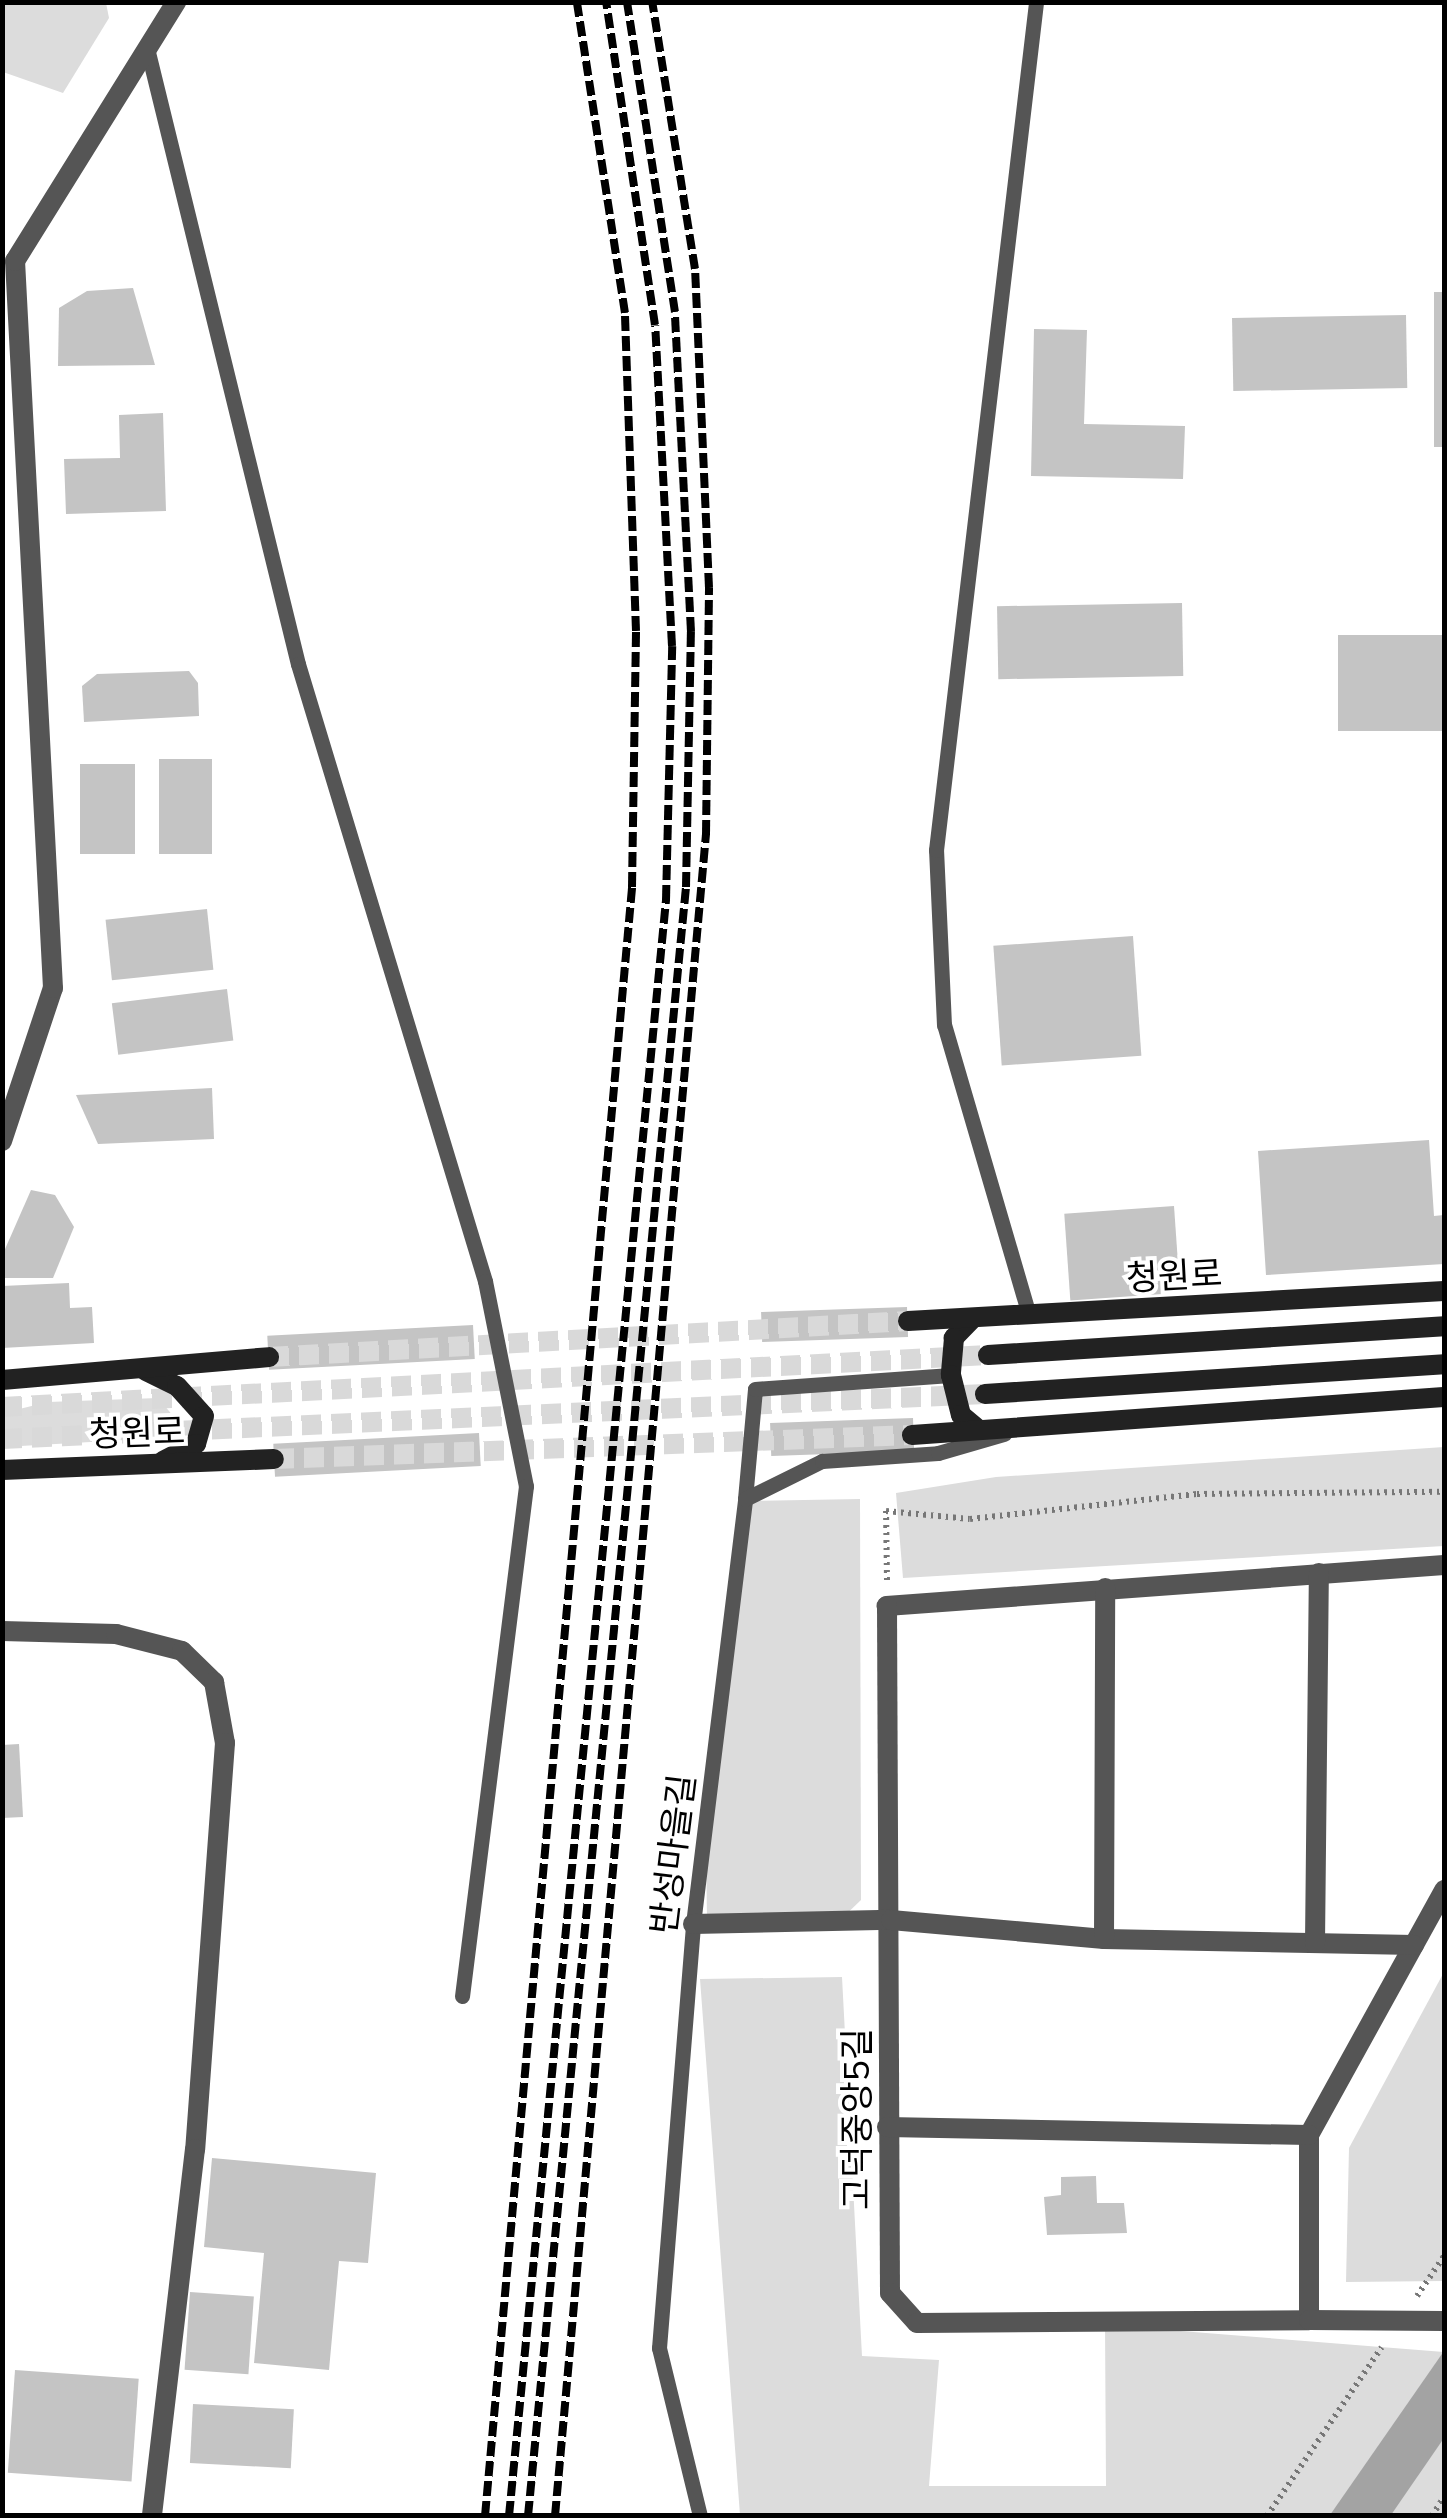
<!DOCTYPE html>
<meta charset="utf-8">
<style>
body{margin:0}
#map{position:relative;width:1447px;height:2518px;overflow:hidden;background:#fff;font-family:Mulish,"Noto Sans KR",sans-serif}
div>[style]{position:absolute}
[style*='--x']{left:calc(var(--x)*1px);top:calc(var(--y)*1px);width:calc(var(--w)*1px);rotate:calc(var(--a)*1deg)}
.green>*{inset:0;background:#dcdcdc}
.water>*{inset:0;background:#a3a3a3}
.building>*{inset:0;background:#c4c4c4;transform-origin:0 0}
.secondary-tunnel>*{height:20px;margin-top:-10px;transform-origin:0;background:repeating-linear-gradient(90deg,#d9d9d9 0 20px,transparent 0 30px)}
.path>*{height:6px;margin-top:-3px;transform-origin:0;background:repeating-linear-gradient(90deg,#777 0 2.5px,transparent 0 7.5px)}
.service>*{height:15px;margin:-7.5px;padding:0 7.5px;transform-origin:7.5px;border-radius:7.5px;background:#555}
.minor>*{height:20px;margin:-10px;padding:0 10px;transform-origin:10px;border-radius:10px;background:#555}
.tertiary>*{height:20px;margin:-10px;padding:0 10px;transform-origin:10px;border-radius:10px;background:#555}
.secondary>*{height:20px;margin:-10px;padding:0 10px;transform-origin:10px;border-radius:10px;background:#222}
.rail>*{height:8px;margin-top:-4px;transform-origin:0;background:repeating-linear-gradient(90deg,#000 0 15px,transparent 0 20px)}
.minor-bridge>*{height:20px;margin:-10px;padding:0 10px;transform-origin:10px;border-radius:10px;background:#555}
span{translate:-50% -50%;white-space:nowrap;text-align:center;line-height:1.15;-webkit-text-stroke:8px #fff;paint-order:stroke}
.street-label{font-size:35px;color:#000}
.frame{position:absolute;inset:0;border:5px solid #000;pointer-events:none}
</style>
<div id="map">
<div class="green">
<i style="clip-path:polygon(3px 2px,106px 3px,109px 18px,63px 93px,3px 72px)"></i>
<i style="clip-path:polygon(158px 1398px,174px 1417px,161px 1438px,3px 1447px,3px 1413px,48px 1402px)"></i>
<i style="clip-path:polygon(1444px 1447px,1444px 1546px,903px 1578px,896px 1493px,996px 1477px)"></i>
<i style="clip-path:polygon(860px 1499px,861px 1900px,836px 1924px,707px 1920px,706px 1844px,745px 1501px)"></i>
<i style="clip-path:polygon(1444px 1972px,1444px 2281px,1346px 2282px,1349px 2148px)"></i>
<i style="clip-path:polygon(842px 1977px,862px 2356px,939px 2360px,929px 2486px,1106px 2486px,1105px 2325px,1444px 2352px,1444px 2515px,740px 2515px,700px 1979px)"></i>
</div>
<div class="water">
<i style="clip-path:polygon(1444px 2351px,1444px 2438px,1391px 2515px,1330px 2515px)"></i>
</div>
<div class="building">
<i style="clip-path:polygon(133px 288px,155px 365px,58px 366px,59px 308px,87px 291px)"></i>
<i style="left:1434px;top:292px;width:10px;height:155px"></i>
<i style="left:1406px;top:315px;width:73px;height:174px;rotate:89deg"></i>
<i style="clip-path:polygon(1034px 329px,1087px 330px,1084px 424px,1185px 426px,1183px 479px,1031px 476px)"></i>
<i style="clip-path:polygon(163px 413px,166px 511px,66px 514px,64px 459px,120px 458px,119px 415px)"></i>
<i style="left:1182px;top:603px;width:73px;height:185px;rotate:89deg"></i>
<i style="left:1444px;top:635px;width:96px;height:106px;rotate:90deg"></i>
<i style="clip-path:polygon(189px 671px,198px 683px,199px 716px,84px 722px,82px 686px,97px 674px)"></i>
<i style="left:159px;top:759px;width:53px;height:95px"></i>
<i style="left:80px;top:764px;width:55px;height:90px"></i>
<i style="left:207px;top:909px;width:61px;height:102px;rotate:84deg"></i>
<i style="left:1133px;top:936px;width:120px;height:140px;rotate:86deg"></i>
<i style="left:227px;top:989px;width:52px;height:116px;rotate:83deg"></i>
<i style="clip-path:polygon(212px 1088px,214px 1139px,98px 1144px,76px 1095px)"></i>
<i style="clip-path:polygon(1429px 1140px,1434px 1216px,1444px 1215px,1444px 1264px,1266px 1275px,1258px 1151px)"></i>
<i style="clip-path:polygon(31px 1190px,55px 1195px,74px 1227px,53px 1278px,2px 1278px,2px 1256px)"></i>
<i style="left:1174px;top:1206px;width:87px;height:110px;rotate:86deg"></i>
<i style="clip-path:polygon(69px 1283px,70px 1308px,92px 1307px,94px 1343px,2px 1348px,2px 1286px)"></i>
<i style="left:907px;top:1307px;width:30px;height:146px;rotate:88deg"></i>
<i style="left:473px;top:1325px;width:34px;height:206px;rotate:87deg"></i>
<i style="left:913px;top:1418px;width:33px;height:143px;rotate:88deg"></i>
<i style="left:479px;top:1433px;width:33px;height:206px;rotate:87deg"></i>
<i style="clip-path:polygon(19px 1744px,23px 1817px,2px 1818px,2px 1745px)"></i>
<i style="clip-path:polygon(212px 2158px,376px 2173px,368px 2263px,339px 2261px,329px 2370px,254px 2363px,264px 2253px,204px 2247px)"></i>
<i style="clip-path:polygon(1096px 2176px,1097px 2203px,1124px 2203px,1127px 2233px,1047px 2235px,1044px 2197px,1061px 2195px,1061px 2177px)"></i>
<i style="left:190px;top:2292px;width:64px;height:78px;rotate:4deg"></i>
<i style="left:15px;top:2370px;width:124px;height:103px;rotate:4deg"></i>
<i style="left:193px;top:2404px;width:101px;height:59px;rotate:3deg"></i>
</div>
<div class="secondary-tunnel">
<i style="--x:269;--y:1357;--w:640;--a:-3.22"></i>
<i style="--x:2;--y:1407;--w:987;--a:-3.02"></i>
<i style="--x:2;--y:1439;--w:984;--a:-2.62"></i>
<i style="--x:274;--y:1459;--w:638;--a:-2.15"></i>
</div>
<div class="path">
<i style="--x:887;--y:1580;--w:69;--a:-90.8"></i>
<i style="--x:886;--y:1511;--w:84;--a:5.4"></i>
<i style="--x:970;--y:1519;--w:228;--a:-6.3"></i>
<i style="--x:1197;--y:1494;--w:247;--a:-0.5"></i>
<i style="--x:1417;--y:2296;--w:48;--a:-56"></i>
<i style="--x:1267;--y:2516;--w:204;--a:-55.8"></i>
<i style="--x:1432;--y:2516;--w:22;--a:-58"></i>
</div>
<div class="service">
<i style="--x:148;--y:52;--w:630;--a:76.23"></i>
<i style="--x:298;--y:664;--w:645;--a:73.14"></i>
<i style="--x:485;--y:1281;--w:209;--a:78.7"></i>
<i style="--x:526;--y:1486;--w:514;--a:97.15"></i>
<i style="--x:1029;--y:1315;--w:302;--a:-106.3"></i>
<i style="--x:944;--y:1025;--w:175;--a:-92.6"></i>
<i style="--x:936;--y:850;--w:854;--a:-83.27"></i>
<i style="--x:745;--y:1499;--w:110;--a:-84.8"></i>
<i style="--x:755;--y:1389;--w:196;--a:-4.1"></i>
<i style="--x:700;--y:2516;--w:173;--a:-103.7"></i>
<i style="--x:659;--y:2348;--w:425;--a:-85.4"></i>
<i style="--x:693;--y:1924;--w:428;--a:-83"></i>
<i style="--x:745;--y:1499;--w:86;--a:-26.3"></i>
<i style="--x:822;--y:1461;--w:116;--a:-3.9"></i>
<i style="--x:938;--y:1453;--w:69;--a:-16.1"></i>
</div>
<div class="minor">
<i style="--x:2;--y:1141;--w:161;--a:-71.6"></i>
<i style="--x:53;--y:988;--w:728;--a:-92.99"></i>
<i style="--x:15;--y:261;--w:305;--a:-58.1"></i>
<i style="--x:1444;--y:1565;--w:559;--a:175.79"></i>
<i style="--x:887;--y:1606;--w:687;--a:89.75"></i>
<i style="--x:890;--y:2293;--w:40;--a:48"></i>
<i style="--x:917;--y:2323;--w:392;--a:-0.4"></i>
<i style="--x:1309;--y:2320;--w:185;--a:-90"></i>
<i style="--x:1309;--y:2135;--w:280;--a:-61.1"></i>
<i style="--x:693;--y:1924;--w:198;--a:-1.2"></i>
<i style="--x:891;--y:1920;--w:214;--a:5.1"></i>
<i style="--x:1104;--y:1939;--w:310;--a:1.1"></i>
<i style="--x:1104;--y:1939;--w:351;--a:-89.8"></i>
<i style="--x:1315;--y:1943;--w:370;--a:-89.4"></i>
<i style="--x:887;--y:2127;--w:422;--a:1.1"></i>
</div>
<div class="tertiary">
<i style="--x:2;--y:1631;--w:114;--a:1.5"></i>
<i style="--x:116;--y:1634;--w:68;--a:14.4"></i>
<i style="--x:182;--y:1651;--w:45;--a:44.1"></i>
<i style="--x:214;--y:1682;--w:62;--a:79.8"></i>
<i style="--x:225;--y:1743;--w:407;--a:94.2"></i>
<i style="--x:195;--y:2149;--w:370;--a:96.7"></i>
</div>
<div class="secondary">
<i style="--x:973;--y:1318;--w:28;--a:134"></i>
<i style="--x:954;--y:1338;--w:37;--a:95"></i>
<i style="--x:951;--y:1375;--w:41;--a:76"></i>
<i style="--x:961;--y:1415;--w:23;--a:40"></i>
<i style="--x:908;--y:1321;--w:537;--a:-3.2"></i>
<i style="--x:988;--y:1355;--w:457;--a:-3.6"></i>
<i style="--x:146;--y:1371;--w:34;--a:26"></i>
<i style="--x:177;--y:1386;--w:40;--a:48"></i>
<i style="--x:204;--y:1416;--w:29;--a:106"></i>
<i style="--x:196;--y:1444;--w:37;--a:153"></i>
<i style="--x:2;--y:1380;--w:268;--a:-4.9"></i>
<i style="--x:985;--y:1394;--w:460;--a:-3.7"></i>
<i style="--x:912;--y:1435;--w:533;--a:-4.09"></i>
<i style="--x:2;--y:1470;--w:272;--a:-2.3"></i>
</div>
<div class="rail">
<i style="--x:485;--y:2516;--w:1636;--a:-84.84"></i>
<i style="--x:632;--y:887;--w:256;--a:-89.1"></i>
<i style="--x:636;--y:631;--w:318;--a:-92"></i>
<i style="--x:625;--y:313;--w:315;--a:-98.8"></i>
<i style="--x:509;--y:2516;--w:1624;--a:-84.45"></i>
<i style="--x:666;--y:900;--w:254;--a:-88.6"></i>
<i style="--x:672;--y:646;--w:321;--a:-93"></i>
<i style="--x:655;--y:325;--w:327;--a:-98.6"></i>
<i style="--x:528;--y:2516;--w:1637;--a:-84.46"></i>
<i style="--x:686;--y:887;--w:255;--a:-88.9"></i>
<i style="--x:691;--y:632;--w:320;--a:-92.9"></i>
<i style="--x:675;--y:312;--w:314;--a:-98.8"></i>
<i style="--x:555;--y:2516;--w:1688;--a:-84.87"></i>
<i style="--x:706;--y:835;--w:247;--a:-89.3"></i>
<i style="--x:709;--y:588;--w:319;--a:-92.5"></i>
<i style="--x:695;--y:269;--w:270;--a:-99.1"></i>
</div>
<div class="minor-bridge">
<i style="--x:1309;--y:2320;--w:135;--a:0.4"></i>
</div>
<div class="street-label">
<span style="left:1174px;top:1275px;rotate:-3deg">청원로</span>
<span style="left:137px;top:1432px;rotate:-2deg">청원로</span>
<span style="left:672px;top:1854px;rotate:-83deg">반성마을길</span>
<span style="left:856px;top:2119px;rotate:-90deg">고덕중앙5길</span>
</div>
<div class="frame"></div>
</div>
